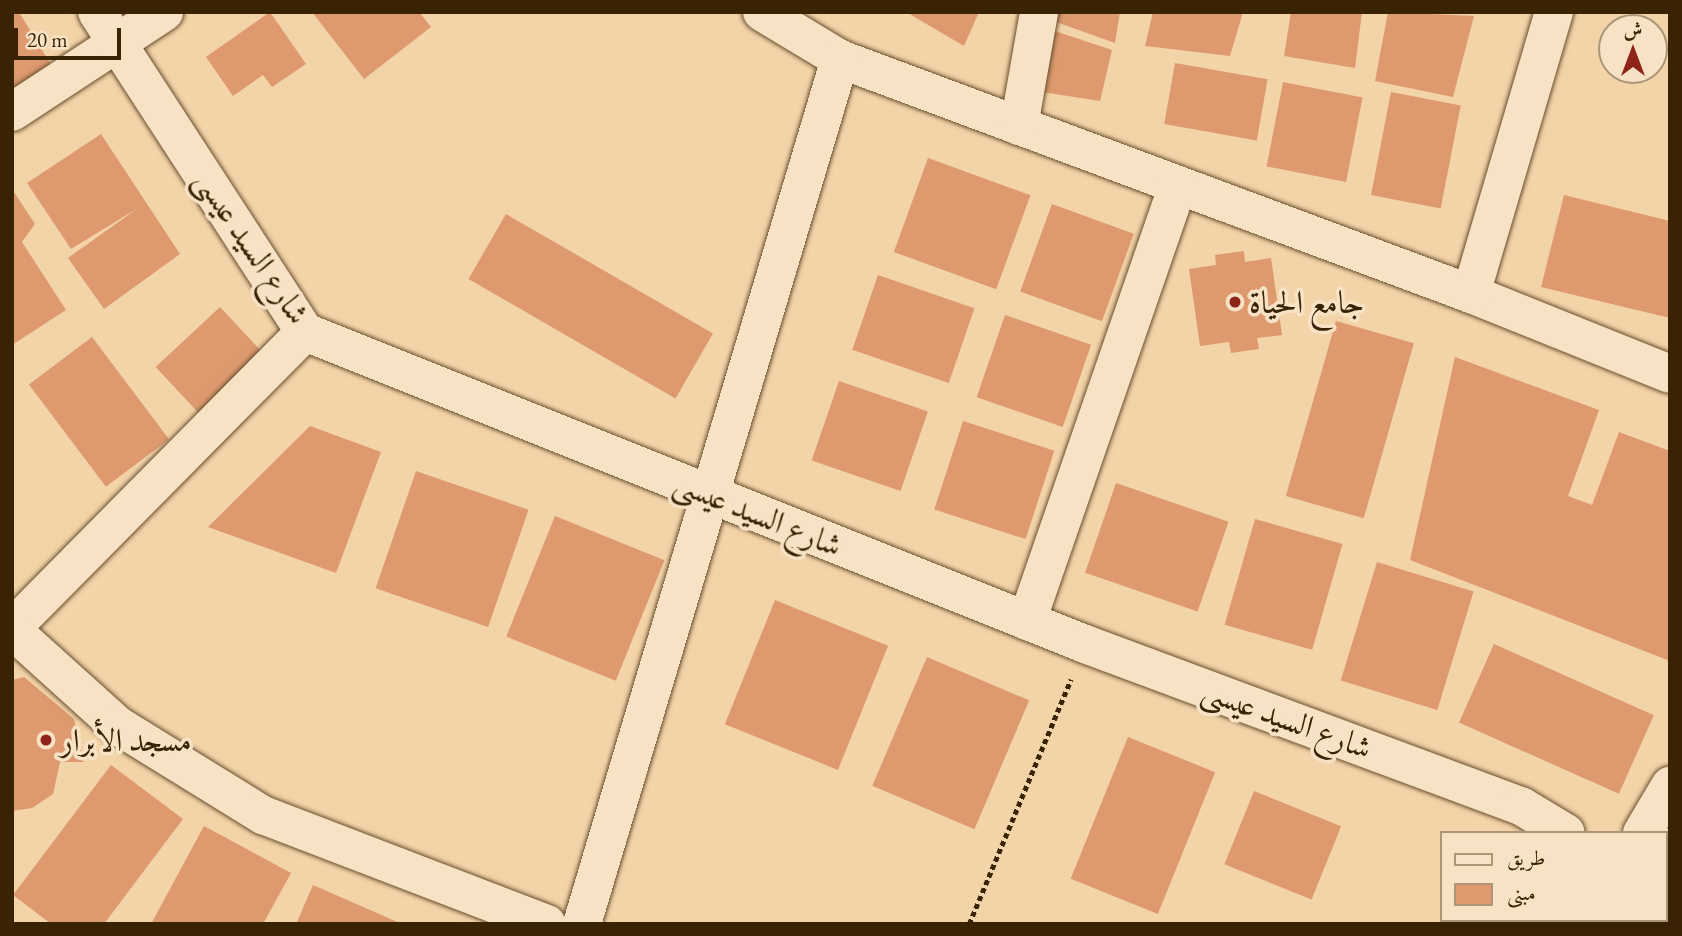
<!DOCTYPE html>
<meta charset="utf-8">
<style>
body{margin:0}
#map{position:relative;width:1682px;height:936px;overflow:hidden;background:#f3d3a8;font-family:"EB Garamond",Amiri,serif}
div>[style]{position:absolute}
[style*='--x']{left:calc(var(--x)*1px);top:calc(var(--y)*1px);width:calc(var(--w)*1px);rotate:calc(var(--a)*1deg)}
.building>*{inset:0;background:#de996f;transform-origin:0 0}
.path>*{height:4.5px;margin-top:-2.25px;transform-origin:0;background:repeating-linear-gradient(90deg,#392302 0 5px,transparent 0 8.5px)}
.roads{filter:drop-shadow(0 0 2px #684f2c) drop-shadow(0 0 2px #684f2c)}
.minor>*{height:38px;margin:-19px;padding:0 19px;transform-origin:19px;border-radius:19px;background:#f7e2c6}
.tertiary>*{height:38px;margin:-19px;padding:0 19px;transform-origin:19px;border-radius:19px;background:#f7e2c6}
.dots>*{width:19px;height:19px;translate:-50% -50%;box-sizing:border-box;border:4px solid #f7e2c6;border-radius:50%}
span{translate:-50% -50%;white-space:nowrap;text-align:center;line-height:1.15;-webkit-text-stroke:7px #f7e2c6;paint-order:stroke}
.street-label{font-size:32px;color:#392302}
.poi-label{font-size:32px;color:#392302}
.left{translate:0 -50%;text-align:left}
.frame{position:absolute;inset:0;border:14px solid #392302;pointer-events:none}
.legend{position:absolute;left:1440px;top:831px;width:228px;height:91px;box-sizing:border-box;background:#f7e2c6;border:2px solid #ab9678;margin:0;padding:9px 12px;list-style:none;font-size:21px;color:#392302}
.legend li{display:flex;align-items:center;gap:14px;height:35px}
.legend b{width:35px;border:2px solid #ab9678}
.north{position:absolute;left:1598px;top:14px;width:70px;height:70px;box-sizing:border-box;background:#f7e2c6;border:2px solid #ab9678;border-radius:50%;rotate:0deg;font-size:19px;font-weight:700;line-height:28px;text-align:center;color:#392302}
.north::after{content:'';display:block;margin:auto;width:24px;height:32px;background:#8f2418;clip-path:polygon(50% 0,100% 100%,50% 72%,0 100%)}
.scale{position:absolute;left:14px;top:28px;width:107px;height:32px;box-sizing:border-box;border:4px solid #392302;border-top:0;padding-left:9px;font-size:21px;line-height:24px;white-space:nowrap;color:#392302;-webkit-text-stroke:5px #f7e2c6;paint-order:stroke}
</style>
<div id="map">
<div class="building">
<i style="clip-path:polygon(12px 12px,19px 12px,53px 68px,12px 93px)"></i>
<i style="clip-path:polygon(270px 12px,306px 64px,272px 87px,263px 75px,233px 96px,206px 57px)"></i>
<i style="clip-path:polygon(312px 12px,419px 12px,431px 27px,364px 79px)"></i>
<i style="clip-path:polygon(906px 12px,979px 12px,964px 46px)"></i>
<i style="clip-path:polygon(1057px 12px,1120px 12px,1115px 43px,1056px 22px)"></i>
<i style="clip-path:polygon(1153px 12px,1243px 12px,1230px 56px,1145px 46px)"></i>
<i style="clip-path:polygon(1291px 12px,1362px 12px,1355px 68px,1284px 56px)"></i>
<i style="clip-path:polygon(1388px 12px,1474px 16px,1453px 97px,1375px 81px)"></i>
<i style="clip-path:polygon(1055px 31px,1112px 50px,1100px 101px,1042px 92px)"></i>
<i style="left:1175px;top:63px;width:94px;height:62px;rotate:10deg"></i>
<i style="left:1283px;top:82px;width:81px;height:86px;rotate:11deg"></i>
<i style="left:1391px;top:92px;width:71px;height:105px;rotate:11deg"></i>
<i style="clip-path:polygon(101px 134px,180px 254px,104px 309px,68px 258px,138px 208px,71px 249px,27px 183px)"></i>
<i style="left:928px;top:158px;width:109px;height:100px;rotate:20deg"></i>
<i style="clip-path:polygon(12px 189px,35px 224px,22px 242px,66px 310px,12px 345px)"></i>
<i style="clip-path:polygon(1564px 195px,1670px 221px,1670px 318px,1541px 287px)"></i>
<i style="left:1052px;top:204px;width:87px;height:93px;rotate:20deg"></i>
<i style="left:506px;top:214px;width:239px;height:75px;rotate:30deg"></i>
<i style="clip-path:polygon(1244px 251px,1245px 262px,1271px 258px,1282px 335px,1257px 338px,1259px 349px,1231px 353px,1229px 342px,1200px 346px,1189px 269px,1216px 265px,1215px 255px)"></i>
<i style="left:878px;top:275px;width:102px;height:79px;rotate:19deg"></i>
<i style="left:220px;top:307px;width:68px;height:88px;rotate:47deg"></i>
<i style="left:1005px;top:315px;width:91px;height:87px;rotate:19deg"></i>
<i style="left:1336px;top:321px;width:81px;height:182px;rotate:16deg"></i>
<i style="left:92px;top:337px;width:128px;height:79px;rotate:53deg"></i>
<i style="clip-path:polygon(1455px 357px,1599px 410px,1568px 496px,1592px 505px,1619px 432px,1670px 451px,1670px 661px,1410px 560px)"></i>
<i style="left:839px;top:381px;width:94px;height:84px;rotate:19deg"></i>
<i style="left:963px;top:421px;width:96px;height:93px;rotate:18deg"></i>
<i style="clip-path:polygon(310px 426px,381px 452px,336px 573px,208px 527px)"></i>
<i style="left:416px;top:471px;width:119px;height:124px;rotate:19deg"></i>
<i style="left:1116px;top:483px;width:119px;height:95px;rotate:19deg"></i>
<i style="left:555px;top:516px;width:118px;height:130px;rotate:22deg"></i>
<i style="left:1255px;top:519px;width:91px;height:110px;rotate:16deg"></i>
<i style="left:1377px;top:562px;width:101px;height:124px;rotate:17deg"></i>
<i style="left:775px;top:600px;width:122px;height:134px;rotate:22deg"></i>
<i style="left:1494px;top:644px;width:175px;height:86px;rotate:24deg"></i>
<i style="left:927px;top:657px;width:111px;height:140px;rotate:23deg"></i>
<i style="clip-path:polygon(24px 677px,74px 719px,84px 762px,60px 762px,53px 794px,32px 808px,12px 811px,12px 680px)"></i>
<i style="left:1128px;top:737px;width:94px;height:153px;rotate:22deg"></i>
<i style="clip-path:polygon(111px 765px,183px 819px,104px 924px,51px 924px,13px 895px)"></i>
<i style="left:1254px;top:791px;width:94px;height:79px;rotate:22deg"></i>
<i style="clip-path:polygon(204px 826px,291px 873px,263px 924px,151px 924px)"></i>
<i style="clip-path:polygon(313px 885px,402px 924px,296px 924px)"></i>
</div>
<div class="path">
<i style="--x:969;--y:924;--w:265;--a:-67.4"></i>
</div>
<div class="roads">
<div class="minor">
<i style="--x:762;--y:12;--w:91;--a:31.1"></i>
<i style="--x:840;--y:59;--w:673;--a:20.43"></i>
<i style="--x:1471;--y:294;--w:214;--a:21.9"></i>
<i style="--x:12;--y:112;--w:182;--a:-33.3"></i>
<i style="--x:1019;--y:126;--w:116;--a:-80"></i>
<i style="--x:1471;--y:294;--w:294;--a:-73.6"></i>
<i style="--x:1027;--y:621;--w:461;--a:-70.9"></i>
<i style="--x:12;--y:628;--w:416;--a:-45.3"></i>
<i style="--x:12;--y:630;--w:142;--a:42.1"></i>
<i style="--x:117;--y:725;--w:172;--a:31.7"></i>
<i style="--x:263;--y:815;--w:304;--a:21"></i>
<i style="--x:582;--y:924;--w:903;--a:-73.39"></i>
</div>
<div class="tertiary">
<i style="--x:97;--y:12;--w:382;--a:57"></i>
<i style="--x:305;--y:332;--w:840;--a:21.8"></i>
<i style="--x:1085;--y:644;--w:465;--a:20.4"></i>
<i style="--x:1521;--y:806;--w:52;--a:31"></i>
<i style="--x:1642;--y:833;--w:55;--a:-59.2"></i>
<i style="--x:1666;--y:848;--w:4;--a:-14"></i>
<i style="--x:1666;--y:918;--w:6;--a:45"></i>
<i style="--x:1587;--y:924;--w:4;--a:-63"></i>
</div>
</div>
<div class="dots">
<i style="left:1235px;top:302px;background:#8f2418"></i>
<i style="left:46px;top:740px;background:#8f2418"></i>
</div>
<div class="street-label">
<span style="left:252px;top:247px;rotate:56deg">شارع السيد عيسى</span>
<span style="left:758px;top:514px;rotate:22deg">شارع السيد عيسى</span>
<span style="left:1287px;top:719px;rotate:20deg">شارع السيد عيسى</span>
</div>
<div class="poi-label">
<span class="left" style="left:1249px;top:302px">جامع الحياة</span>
<span class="left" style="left:60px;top:740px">مسجد الأبرار</span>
</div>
<div class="frame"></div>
<ul class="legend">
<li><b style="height:9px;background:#f7e2c6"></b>طريق</li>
<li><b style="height:19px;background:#de996f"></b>مبنى</li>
</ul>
<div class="north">ش</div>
<div class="scale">20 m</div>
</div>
